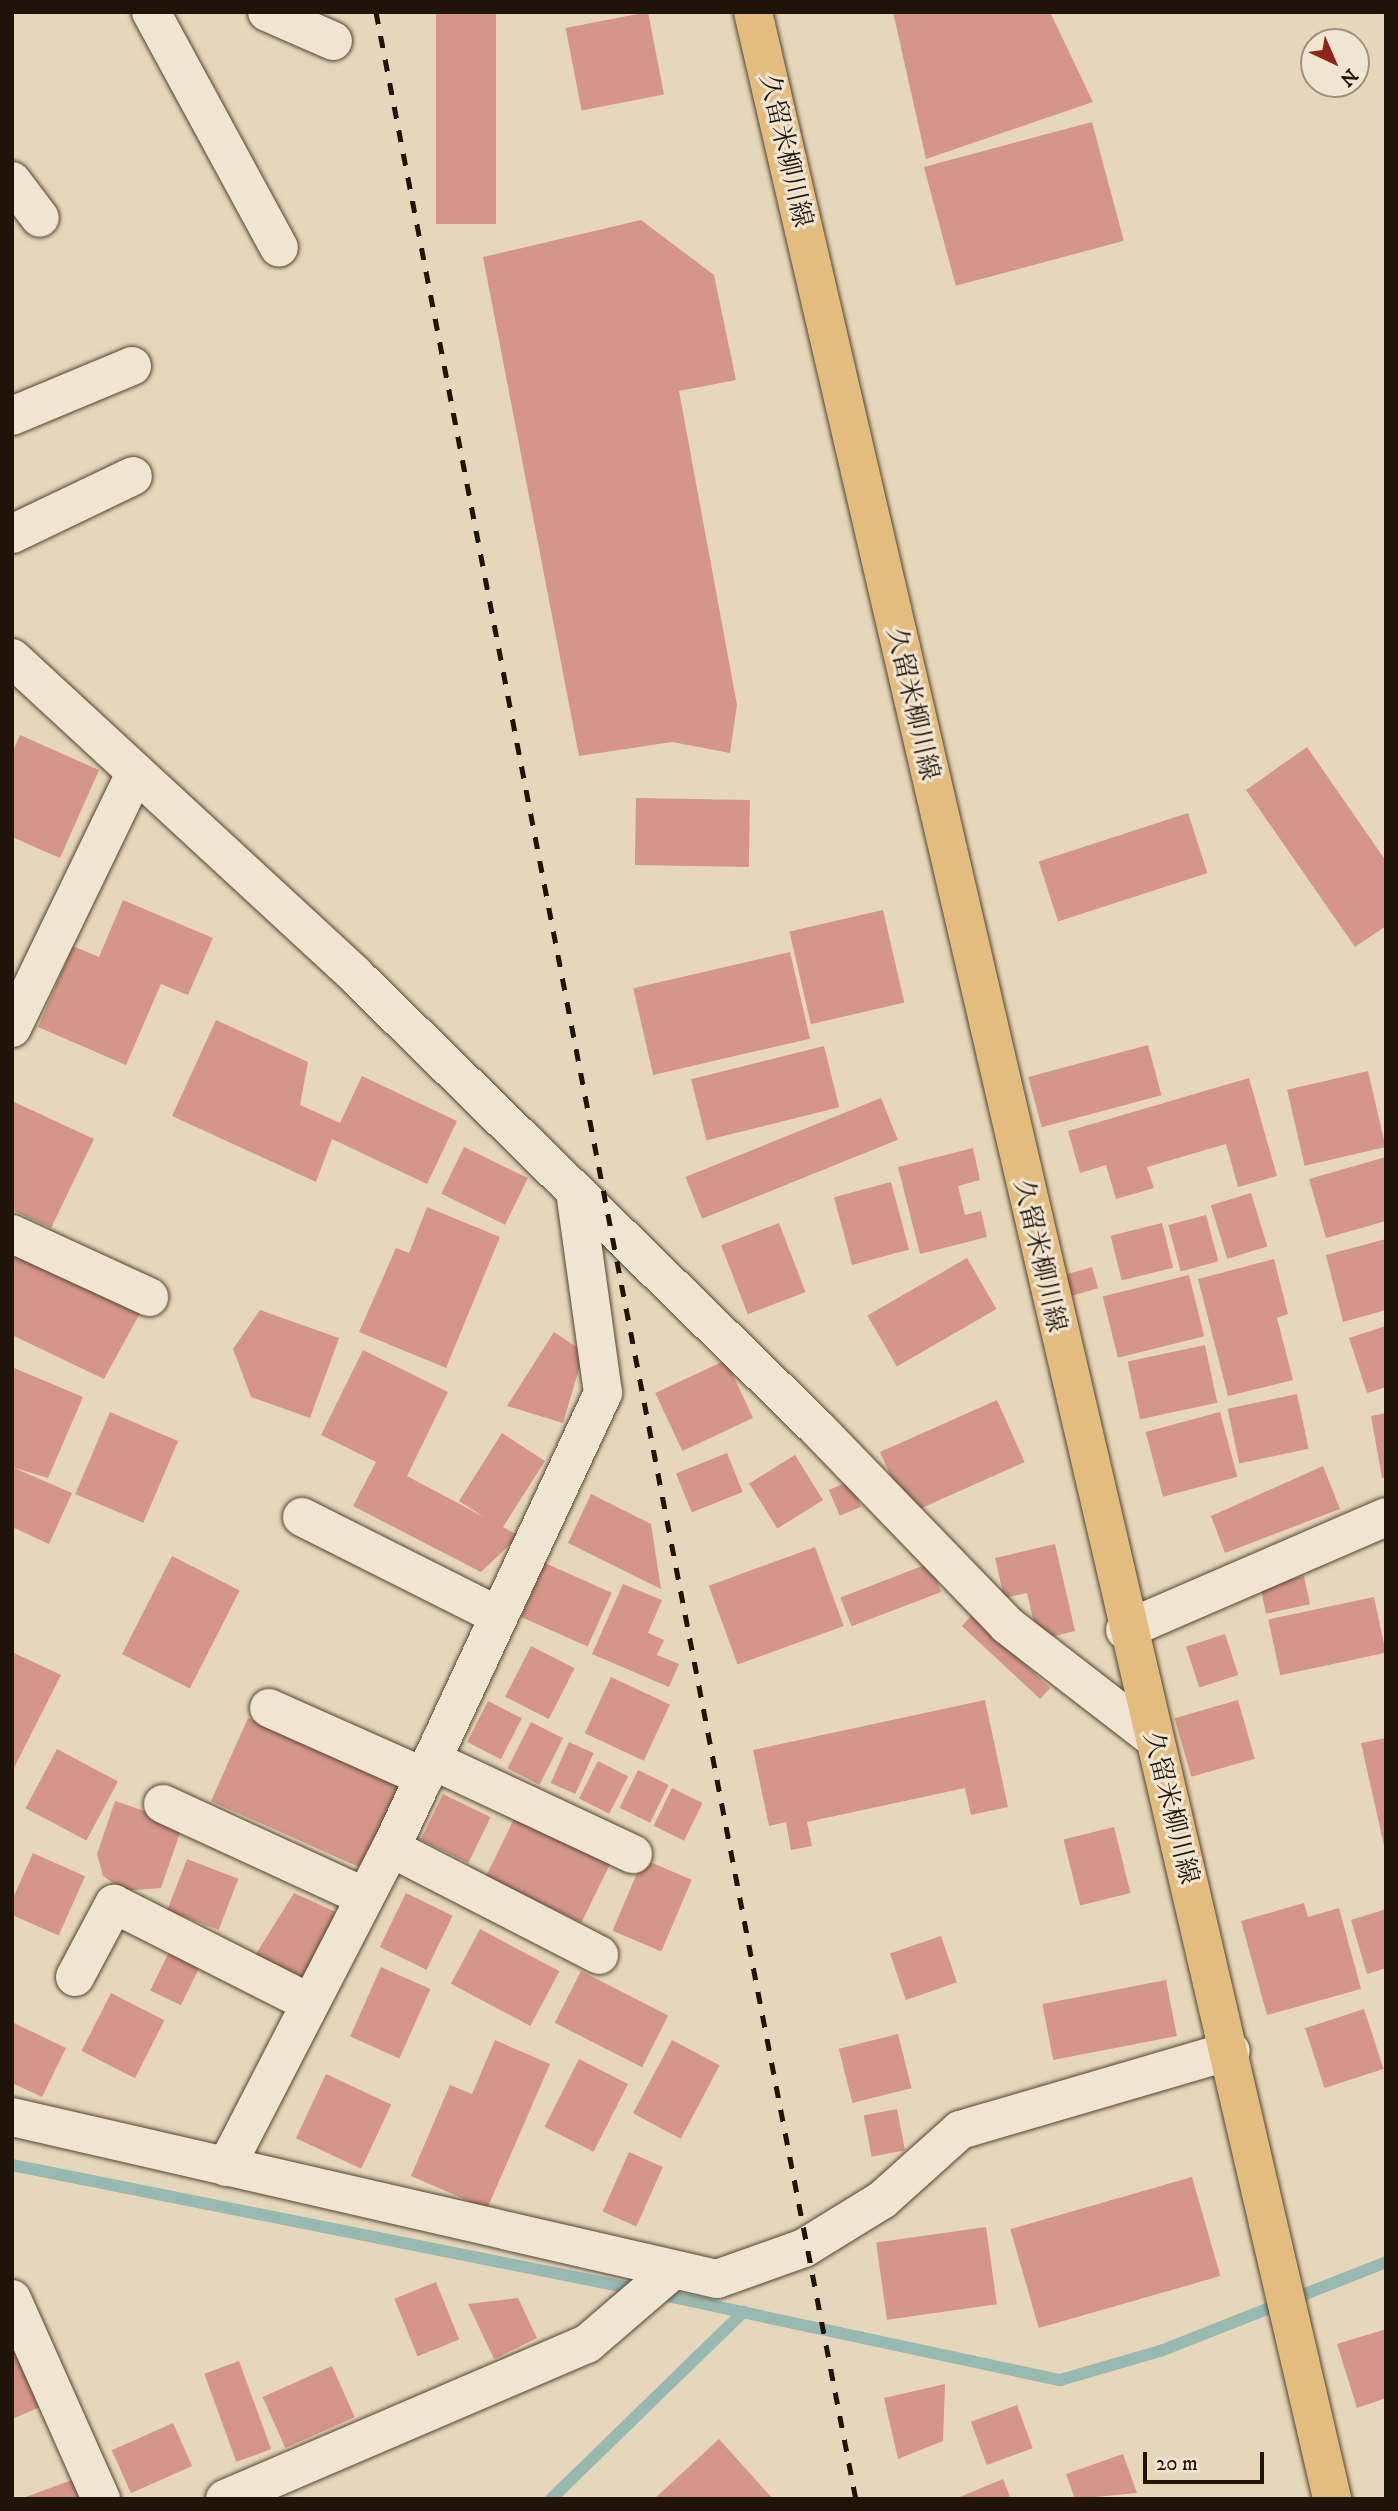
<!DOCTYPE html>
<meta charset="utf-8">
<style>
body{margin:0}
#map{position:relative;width:1398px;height:2511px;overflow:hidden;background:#e7d7ba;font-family:"IM FELL DW Pica","Noto Serif JP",serif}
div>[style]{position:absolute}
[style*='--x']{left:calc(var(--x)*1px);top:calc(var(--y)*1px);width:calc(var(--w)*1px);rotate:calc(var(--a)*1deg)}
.stream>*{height:12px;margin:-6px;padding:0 6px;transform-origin:6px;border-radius:6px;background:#97b9b2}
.building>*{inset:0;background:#d59689;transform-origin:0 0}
.roads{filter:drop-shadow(0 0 2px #514534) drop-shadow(0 0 2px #514534)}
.minor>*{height:38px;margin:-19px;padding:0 19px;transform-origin:19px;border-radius:19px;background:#efe5d2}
.primary>*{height:38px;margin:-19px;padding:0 19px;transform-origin:19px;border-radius:19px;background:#e4bc7d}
.rail>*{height:5px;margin-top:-2.5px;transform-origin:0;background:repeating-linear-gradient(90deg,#1f1408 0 12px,transparent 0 24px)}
span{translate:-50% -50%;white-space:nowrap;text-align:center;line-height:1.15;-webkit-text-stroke:6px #efe5d2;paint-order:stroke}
.street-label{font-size:26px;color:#1f1408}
.frame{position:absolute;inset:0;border:14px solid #1f1408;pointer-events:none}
.north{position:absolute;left:1300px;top:28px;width:70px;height:70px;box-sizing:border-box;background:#efe5d2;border:2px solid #9c9181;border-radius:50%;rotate:136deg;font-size:19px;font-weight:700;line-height:28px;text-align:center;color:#1f1408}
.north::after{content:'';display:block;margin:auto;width:24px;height:32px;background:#8f2418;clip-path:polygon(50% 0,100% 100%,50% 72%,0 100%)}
.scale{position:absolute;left:1143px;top:2452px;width:121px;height:32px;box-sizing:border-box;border:4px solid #1f1408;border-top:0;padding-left:9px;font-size:21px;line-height:24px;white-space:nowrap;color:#1f1408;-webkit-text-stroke:5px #efe5d2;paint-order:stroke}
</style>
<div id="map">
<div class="stream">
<i style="--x:12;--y:2165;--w:640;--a:11.26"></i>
<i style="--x:658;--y:2294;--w:411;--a:12.1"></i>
<i style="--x:1060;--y:2380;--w:107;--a:-16.2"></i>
<i style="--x:1163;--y:2350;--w:240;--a:-21.5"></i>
<i style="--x:551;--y:2499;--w:269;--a:-44.2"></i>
</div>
<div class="building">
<i style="left:436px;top:12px;width:60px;height:212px"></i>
<i style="left:648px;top:12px;width:84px;height:84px;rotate:79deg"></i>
<i style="clip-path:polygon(893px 12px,1050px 12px,1093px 102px,926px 159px)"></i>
<i style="left:1092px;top:122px;width:123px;height:174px;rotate:75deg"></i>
<i style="clip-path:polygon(641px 220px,714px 275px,736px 380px,679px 391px,737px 705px,730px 753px,672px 742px,579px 756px,483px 257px)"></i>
<i style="clip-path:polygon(20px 735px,99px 770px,60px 858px,12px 837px,12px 753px)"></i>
<i style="clip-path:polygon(1307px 747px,1386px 861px,1386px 926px,1355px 947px,1246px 790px)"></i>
<i style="left:636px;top:798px;width:114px;height:67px;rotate:1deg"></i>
<i style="left:1188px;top:813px;width:63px;height:157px;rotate:72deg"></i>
<i style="clip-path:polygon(123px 900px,213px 938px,188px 995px,161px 984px,126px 1065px,38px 1027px,73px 946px,99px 957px)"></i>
<i style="left:883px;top:910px;width:95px;height:96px;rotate:77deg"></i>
<i style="left:790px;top:952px;width:89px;height:161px;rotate:77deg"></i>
<i style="clip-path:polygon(216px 1020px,308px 1062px,300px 1105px,340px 1123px,362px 1076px,457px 1121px,427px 1184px,332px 1139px,316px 1182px,172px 1116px)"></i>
<i style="left:1148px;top:1045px;width:52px;height:124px;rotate:75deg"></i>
<i style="left:824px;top:1046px;width:63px;height:137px;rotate:76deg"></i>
<i style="left:1368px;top:1071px;width:78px;height:83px;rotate:77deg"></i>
<i style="clip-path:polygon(1249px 1078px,1277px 1176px,1238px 1187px,1226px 1144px,1147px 1167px,1154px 1188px,1116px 1199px,1106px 1165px,1080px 1173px,1068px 1131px)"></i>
<i style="left:881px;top:1098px;width:45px;height:211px;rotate:68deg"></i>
<i style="clip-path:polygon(12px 1101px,94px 1139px,51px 1228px,12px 1210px)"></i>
<i style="left:464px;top:1147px;width:71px;height:52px;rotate:26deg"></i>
<i style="clip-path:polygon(973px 1148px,980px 1180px,958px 1186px,965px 1215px,981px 1211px,987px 1237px,920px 1254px,898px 1167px)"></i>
<i style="clip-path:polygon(1386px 1157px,1386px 1221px,1326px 1238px,1309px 1179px)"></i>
<i style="left:891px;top:1182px;width:70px;height:59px;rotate:75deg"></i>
<i style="left:1251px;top:1193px;width:56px;height:42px;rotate:73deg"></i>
<i style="clip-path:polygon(427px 1207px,500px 1237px,446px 1368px,359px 1332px,396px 1248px,409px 1253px)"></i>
<i style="left:1206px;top:1215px;width:48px;height:39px;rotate:75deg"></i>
<i style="left:779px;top:1223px;width:74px;height:62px;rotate:69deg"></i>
<i style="left:1162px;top:1223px;width:46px;height:53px;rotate:76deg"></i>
<i style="clip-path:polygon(1386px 1239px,1386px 1310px,1343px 1322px,1326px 1255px)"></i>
<i style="clip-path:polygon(12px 1244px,140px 1313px,104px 1379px,12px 1335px)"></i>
<i style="left:967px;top:1258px;width:59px;height:115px;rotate:60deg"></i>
<i style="clip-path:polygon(1274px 1259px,1288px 1314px,1277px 1318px,1293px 1380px,1228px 1396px,1198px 1279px)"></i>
<i style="left:1092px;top:1267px;width:22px;height:30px;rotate:74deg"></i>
<i style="left:1189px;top:1275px;width:63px;height:89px;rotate:76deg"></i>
<i style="clip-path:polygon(260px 1310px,339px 1338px,310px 1418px,251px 1397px,233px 1349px)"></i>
<i style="clip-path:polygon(1386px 1326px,1386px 1387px,1367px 1393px,1349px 1338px)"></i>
<i style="clip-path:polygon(554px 1332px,584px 1352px,563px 1423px,507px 1406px)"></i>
<i style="left:1205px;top:1345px;width:59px;height:79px;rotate:78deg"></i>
<i style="clip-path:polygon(363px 1350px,448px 1392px,407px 1476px,484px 1517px,459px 1501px,502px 1433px,545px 1461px,503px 1527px,519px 1536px,481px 1572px,353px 1506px,376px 1462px,321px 1435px)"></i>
<i style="left:726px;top:1360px;width:64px;height:78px;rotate:65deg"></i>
<i style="clip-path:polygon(12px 1367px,83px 1397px,48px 1478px,12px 1467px)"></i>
<i style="left:1297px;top:1394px;width:56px;height:71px;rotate:78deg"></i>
<i style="left:997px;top:1400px;width:68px;height:128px;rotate:66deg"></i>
<i style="left:110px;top:1412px;width:74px;height:89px;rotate:23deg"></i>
<i style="left:1220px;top:1412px;width:67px;height:77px;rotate:75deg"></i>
<i style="clip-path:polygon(1386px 1413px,1386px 1477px,1382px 1478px,1371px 1416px)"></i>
<i style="left:727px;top:1453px;width:42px;height:55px;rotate:68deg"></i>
<i style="left:795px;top:1455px;width:53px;height:54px;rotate:58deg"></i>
<i style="clip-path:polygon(1323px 1466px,1340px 1509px,1225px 1553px,1211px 1516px)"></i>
<i style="clip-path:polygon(12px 1467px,72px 1493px,49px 1544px,12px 1527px)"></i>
<i style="left:850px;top:1481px;width:28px;height:23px;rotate:67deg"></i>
<i style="clip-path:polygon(591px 1494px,651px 1524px,661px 1589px,568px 1543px)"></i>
<i style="clip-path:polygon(1055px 1544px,1075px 1631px,1038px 1640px,1027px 1593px,1004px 1598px,995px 1558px)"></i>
<i style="left:815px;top:1547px;width:84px;height:113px;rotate:70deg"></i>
<i style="left:172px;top:1556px;width:76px;height:110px;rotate:27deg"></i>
<i style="left:545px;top:1563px;width:73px;height:59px;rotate:24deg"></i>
<i style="left:930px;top:1563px;width:31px;height:96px;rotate:69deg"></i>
<i style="left:1304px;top:1576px;width:29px;height:45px;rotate:78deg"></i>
<i style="clip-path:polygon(623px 1584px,662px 1600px,648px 1633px,664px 1640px,657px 1655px,679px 1664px,669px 1687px,592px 1654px)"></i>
<i style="left:1374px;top:1597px;width:57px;height:108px;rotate:78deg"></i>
<i style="left:972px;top:1615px;width:107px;height:15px;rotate:43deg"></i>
<i style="left:1225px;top:1634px;width:43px;height:41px;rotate:72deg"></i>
<i style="left:531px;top:1646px;width:49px;height:57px;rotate:27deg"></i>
<i style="clip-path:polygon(12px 1652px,61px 1675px,12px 1772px)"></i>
<i style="left:611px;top:1677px;width:65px;height:62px;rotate:25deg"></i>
<i style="clip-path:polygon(985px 1700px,1008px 1807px,971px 1815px,965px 1788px,807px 1822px,812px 1846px,791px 1850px,786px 1822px,769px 1826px,753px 1750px)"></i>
<i style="left:1238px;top:1700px;width:61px;height:66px;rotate:74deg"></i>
<i style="left:488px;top:1701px;width:38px;height:46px;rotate:27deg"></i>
<i style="left:248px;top:1718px;width:166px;height:91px;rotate:24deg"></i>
<i style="left:531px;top:1722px;width:36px;height:52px;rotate:27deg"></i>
<i style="clip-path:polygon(1386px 1738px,1386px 1850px,1385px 1850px,1361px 1743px)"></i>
<i style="left:569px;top:1742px;width:27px;height:45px;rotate:24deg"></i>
<i style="left:57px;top:1749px;width:69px;height:67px;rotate:28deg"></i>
<i style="left:598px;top:1761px;width:34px;height:42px;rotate:27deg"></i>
<i style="left:638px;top:1770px;width:34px;height:42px;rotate:26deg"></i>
<i style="left:672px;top:1788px;width:34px;height:42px;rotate:26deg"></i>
<i style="left:443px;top:1794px;width:53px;height:51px;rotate:26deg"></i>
<i style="clip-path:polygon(115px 1801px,183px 1824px,161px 1888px,124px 1891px,103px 1876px,97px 1854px)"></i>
<i style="left:515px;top:1817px;width:106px;height:66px;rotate:26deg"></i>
<i style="left:1114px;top:1827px;width:68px;height:52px;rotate:76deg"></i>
<i style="left:33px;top:1853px;width:57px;height:65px;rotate:24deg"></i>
<i style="left:187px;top:1859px;width:55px;height:55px;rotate:21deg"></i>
<i style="left:643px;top:1859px;width:53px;height:78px;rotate:23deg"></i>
<i style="clip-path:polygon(294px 1893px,338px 1913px,306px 1981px,254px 1957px)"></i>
<i style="left:406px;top:1893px;width:52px;height:60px;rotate:26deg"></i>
<i style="clip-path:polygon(1304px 1903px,1308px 1917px,1339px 1908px,1361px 1989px,1267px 2015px,1241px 1921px)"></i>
<i style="clip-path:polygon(1386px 1909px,1386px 1968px,1367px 1974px,1351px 1920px)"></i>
<i style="left:480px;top:1929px;width:90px;height:62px;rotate:28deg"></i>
<i style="left:941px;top:1936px;width:49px;height:54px;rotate:71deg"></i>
<i style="left:170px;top:1950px;width:34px;height:45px;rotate:26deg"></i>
<i style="left:381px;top:1967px;width:54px;height:76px;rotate:24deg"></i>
<i style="left:581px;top:1971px;width:98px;height:58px;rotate:27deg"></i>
<i style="left:1166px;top:1980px;width:57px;height:126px;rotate:79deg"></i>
<i style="left:111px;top:1993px;width:60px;height:65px;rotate:27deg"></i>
<i style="left:1364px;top:2009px;width:63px;height:62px;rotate:72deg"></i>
<i style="clip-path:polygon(12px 2022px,66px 2048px,42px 2097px,12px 2083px)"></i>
<i style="left:898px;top:2034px;width:56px;height:61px;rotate:76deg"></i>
<i style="clip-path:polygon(495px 2040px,550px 2064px,487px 2209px,411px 2176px,450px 2085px,472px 2094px)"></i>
<i style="left:672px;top:2040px;width:54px;height:83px;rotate:28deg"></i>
<i style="left:579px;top:2059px;width:55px;height:76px;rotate:27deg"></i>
<i style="left:326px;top:2074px;width:72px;height:71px;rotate:25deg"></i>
<i style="left:897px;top:2109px;width:42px;height:34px;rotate:79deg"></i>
<i style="left:629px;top:2152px;width:37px;height:65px;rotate:24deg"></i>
<i style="left:1192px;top:2177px;width:103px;height:189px;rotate:74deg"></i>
<i style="left:986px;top:2227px;width:78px;height:111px;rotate:82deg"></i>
<i style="left:436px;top:2282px;width:62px;height:45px;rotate:68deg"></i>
<i style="clip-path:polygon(518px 2298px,537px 2338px,494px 2359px,468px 2304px)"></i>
<i style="clip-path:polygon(1386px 2329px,1386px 2398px,1357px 2408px,1337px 2344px)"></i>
<i style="clip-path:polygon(12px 2341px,40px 2407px,12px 2419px)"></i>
<i style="left:239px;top:2361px;width:94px;height:37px;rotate:70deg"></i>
<i style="left:332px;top:2366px;width:56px;height:76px;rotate:66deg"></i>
<i style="clip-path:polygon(945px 2384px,943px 2441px,898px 2459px,884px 2398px)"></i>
<i style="left:1017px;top:2405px;width:46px;height:49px;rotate:70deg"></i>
<i style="left:173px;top:2423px;width:47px;height:67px;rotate:66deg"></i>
<i style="clip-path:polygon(719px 2439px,773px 2499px,654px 2499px)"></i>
<i style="clip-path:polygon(1123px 2454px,1137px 2493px,1075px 2499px,1066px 2474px)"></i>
<i style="clip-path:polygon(80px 2477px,88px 2499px,23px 2499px,23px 2498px)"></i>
<i style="clip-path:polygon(1003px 2479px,1011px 2499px,955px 2499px)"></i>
</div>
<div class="roads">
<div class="minor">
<i style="--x:151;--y:12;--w:268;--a:61.5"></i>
<i style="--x:267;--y:12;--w:72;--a:23.7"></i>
<i style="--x:12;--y:181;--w:46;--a:52.9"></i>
<i style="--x:12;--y:416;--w:130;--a:-22.6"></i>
<i style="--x:12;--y:534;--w:134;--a:-25.6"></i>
<i style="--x:12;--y:658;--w:467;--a:42.7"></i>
<i style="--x:355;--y:975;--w:650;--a:44.44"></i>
<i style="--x:819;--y:1430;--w:271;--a:46"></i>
<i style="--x:1007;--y:1625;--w:185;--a:37.7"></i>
<i style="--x:12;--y:1028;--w:284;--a:-64.2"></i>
<i style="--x:12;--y:1234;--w:151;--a:24.7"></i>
<i style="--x:302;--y:1517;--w:220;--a:26.7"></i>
<i style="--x:1125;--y:1630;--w:284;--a:-23.4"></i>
<i style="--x:269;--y:1708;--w:170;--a:24"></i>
<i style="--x:432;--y:1760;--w:222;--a:25.1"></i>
<i style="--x:163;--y:1804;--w:222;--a:24.7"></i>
<i style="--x:391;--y:1848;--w:234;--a:27.2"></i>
<i style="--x:75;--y:1977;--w:83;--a:-61.9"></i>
<i style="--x:114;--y:1904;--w:220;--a:26.8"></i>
<i style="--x:12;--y:2117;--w:723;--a:12.94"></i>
<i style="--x:717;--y:2279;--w:92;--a:-19.6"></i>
<i style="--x:804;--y:2248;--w:92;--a:-31.6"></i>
<i style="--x:882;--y:2200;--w:105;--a:-41.9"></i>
<i style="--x:960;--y:2130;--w:282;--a:-16.3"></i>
<i style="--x:226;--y:2167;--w:359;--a:-62.7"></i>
<i style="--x:391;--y:1848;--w:502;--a:-65.02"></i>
<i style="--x:603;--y:1393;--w:204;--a:-97.9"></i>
<i style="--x:12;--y:2299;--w:219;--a:66"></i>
<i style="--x:225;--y:2499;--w:394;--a:-23.2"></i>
<i style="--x:587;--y:2344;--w:113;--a:-40.7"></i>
</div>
<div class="primary">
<i style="--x:753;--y:12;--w:2554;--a:76.89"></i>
</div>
</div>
<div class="rail">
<i style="--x:376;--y:12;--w:2533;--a:79.08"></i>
</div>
<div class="street-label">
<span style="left:785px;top:151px;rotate:77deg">久留米柳川線</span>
<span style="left:912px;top:704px;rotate:77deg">久留米柳川線</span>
<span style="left:1039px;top:1256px;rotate:77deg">久留米柳川線</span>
<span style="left:1170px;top:1808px;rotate:76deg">久留米柳川線</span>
</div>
<div class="frame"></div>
<div class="north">N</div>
<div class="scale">20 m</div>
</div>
